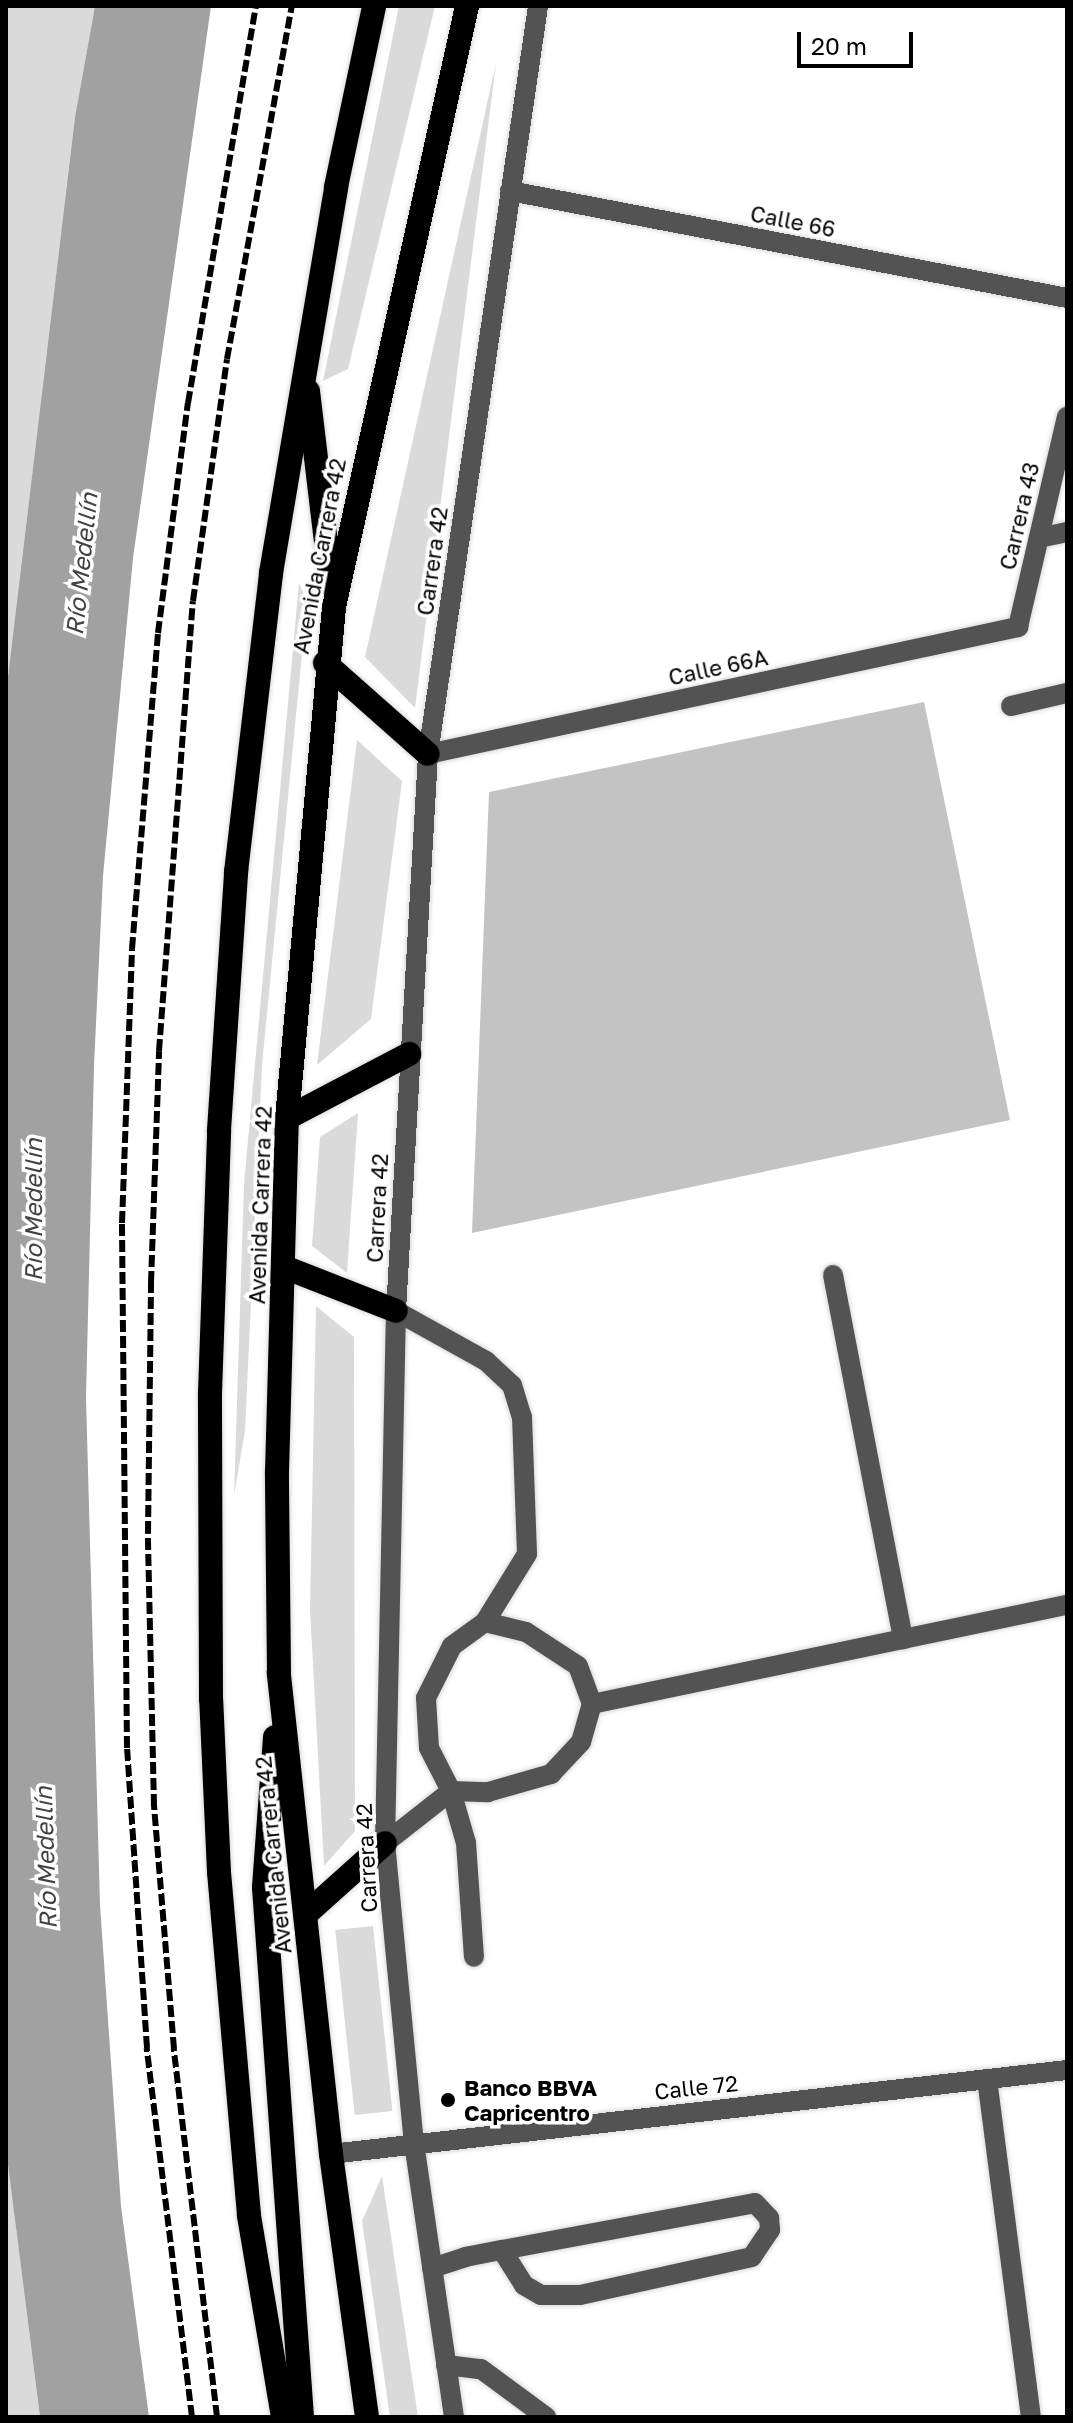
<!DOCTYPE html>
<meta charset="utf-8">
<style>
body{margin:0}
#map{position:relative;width:1073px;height:2423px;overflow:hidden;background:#fff;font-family:"Golos Text",sans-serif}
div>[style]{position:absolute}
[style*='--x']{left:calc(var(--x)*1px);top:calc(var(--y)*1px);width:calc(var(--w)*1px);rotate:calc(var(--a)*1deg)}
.green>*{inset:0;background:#dadada;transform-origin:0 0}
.water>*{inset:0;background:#a1a1a1}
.building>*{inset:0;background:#c3c3c3}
.roads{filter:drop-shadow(0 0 2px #dbdbdb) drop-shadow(0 0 2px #dbdbdb)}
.minor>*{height:20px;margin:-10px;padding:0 10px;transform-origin:10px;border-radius:10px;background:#535353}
.highway>*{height:24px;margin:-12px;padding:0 12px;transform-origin:12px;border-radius:12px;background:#000}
.rail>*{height:6px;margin-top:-3px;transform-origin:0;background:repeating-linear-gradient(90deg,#000 0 12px,transparent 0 16px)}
.dots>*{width:22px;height:22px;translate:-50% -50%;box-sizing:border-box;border:4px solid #fff;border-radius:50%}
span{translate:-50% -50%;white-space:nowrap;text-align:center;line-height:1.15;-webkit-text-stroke:7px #fff;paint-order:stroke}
.street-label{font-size:22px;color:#000}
.poi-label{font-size:22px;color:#000;font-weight:700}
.left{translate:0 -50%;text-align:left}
.water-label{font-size:24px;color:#424242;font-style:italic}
.frame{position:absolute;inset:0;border:8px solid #000;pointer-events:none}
.scale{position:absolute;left:797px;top:32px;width:116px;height:36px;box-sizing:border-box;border:4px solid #000;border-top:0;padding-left:10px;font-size:24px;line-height:28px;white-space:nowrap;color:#000;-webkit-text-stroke:6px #fff;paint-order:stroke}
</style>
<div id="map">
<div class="green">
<i style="clip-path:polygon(6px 6px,95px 6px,75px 117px,6px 693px)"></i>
<i style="clip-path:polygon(399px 6px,435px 6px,348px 369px,323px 381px)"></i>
<i style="clip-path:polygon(496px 63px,415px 708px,365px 657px)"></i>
<i style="clip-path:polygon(299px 583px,307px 602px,262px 1065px,245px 1431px,234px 1495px,244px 1184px)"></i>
<i style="clip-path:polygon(357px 740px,402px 781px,371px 1019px,317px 1065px)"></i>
<i style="clip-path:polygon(358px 1113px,347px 1273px,312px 1246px,320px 1137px)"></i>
<i style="clip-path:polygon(316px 1306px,354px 1337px,355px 1831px,324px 1866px,310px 1609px)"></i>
<i style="left:373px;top:1926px;width:186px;height:38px;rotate:84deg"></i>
<i style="clip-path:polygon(6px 2149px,40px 2417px,6px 2417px)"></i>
<i style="clip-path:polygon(382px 2176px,418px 2417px,390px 2417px,362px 2221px)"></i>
</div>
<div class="water">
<i style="clip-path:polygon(95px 6px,211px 6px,133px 558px,103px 876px,94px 1066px,86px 1398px,100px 1905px,121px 2206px,149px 2417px,40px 2417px,6px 2149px,6px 693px,75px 117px)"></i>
</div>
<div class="building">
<i style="clip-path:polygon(924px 702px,1010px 1120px,472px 1233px,489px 792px)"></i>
</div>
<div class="roads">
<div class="minor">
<i style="--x:510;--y:191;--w:567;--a:10.87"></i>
<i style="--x:1039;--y:538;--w:29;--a:-12"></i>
<i style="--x:1011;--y:706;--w:57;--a:-13.1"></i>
<i style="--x:428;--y:754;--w:604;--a:-12.15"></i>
<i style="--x:1018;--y:627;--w:216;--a:-76.9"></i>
<i style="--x:833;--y:1275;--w:371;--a:79.1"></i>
<i style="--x:396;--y:1311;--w:103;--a:29.1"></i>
<i style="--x:486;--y:1361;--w:35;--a:43"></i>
<i style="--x:512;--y:1385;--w:34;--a:73"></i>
<i style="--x:522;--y:1417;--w:137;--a:87.9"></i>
<i style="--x:527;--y:1554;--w:80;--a:121.7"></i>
<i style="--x:485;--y:1622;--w:41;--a:144"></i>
<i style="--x:452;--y:1646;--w:58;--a:116.6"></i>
<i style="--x:426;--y:1698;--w:50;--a:86.6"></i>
<i style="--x:429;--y:1748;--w:48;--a:62.9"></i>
<i style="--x:451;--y:1791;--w:54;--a:73.9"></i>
<i style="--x:466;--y:1843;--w:114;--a:86"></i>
<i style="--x:485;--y:1622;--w:42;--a:13.7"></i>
<i style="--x:526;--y:1632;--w:62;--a:33.2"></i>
<i style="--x:578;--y:1666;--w:40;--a:69.8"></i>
<i style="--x:385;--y:1843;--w:84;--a:-38.2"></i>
<i style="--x:451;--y:1791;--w:37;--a:2"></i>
<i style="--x:488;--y:1792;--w:66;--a:-15.9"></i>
<i style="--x:551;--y:1774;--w:44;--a:-46.8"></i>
<i style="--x:581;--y:1742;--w:40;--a:-74"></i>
<i style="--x:592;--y:1704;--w:485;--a:-11.8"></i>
<i style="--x:987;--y:2079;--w:341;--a:82.6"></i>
<i style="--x:331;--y:2154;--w:741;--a:-6.51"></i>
<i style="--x:432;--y:2268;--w:35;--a:-18"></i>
<i style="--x:465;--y:2257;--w:38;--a:-11"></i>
<i style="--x:502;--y:2250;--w:257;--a:-10.5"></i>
<i style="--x:755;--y:2203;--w:21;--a:47"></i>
<i style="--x:769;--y:2218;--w:12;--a:85"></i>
<i style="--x:770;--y:2230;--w:32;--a:124"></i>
<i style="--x:752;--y:2257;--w:176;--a:167.5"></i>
<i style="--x:580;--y:2295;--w:39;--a:180"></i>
<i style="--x:541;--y:2295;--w:20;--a:-150"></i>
<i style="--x:524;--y:2285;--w:41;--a:-122.2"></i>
<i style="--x:446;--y:2365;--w:35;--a:7"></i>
<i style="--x:481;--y:2369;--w:81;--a:36.4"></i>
<i style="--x:454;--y:2417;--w:276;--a:-98.3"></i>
<i style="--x:414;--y:2144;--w:302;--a:-95.5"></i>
<i style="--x:385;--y:1843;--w:532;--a:-88.82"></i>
<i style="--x:396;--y:1311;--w:558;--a:-86.71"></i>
<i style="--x:428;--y:754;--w:756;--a:-81.63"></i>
</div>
<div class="highway">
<i style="--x:308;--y:391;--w:195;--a:83.2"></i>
<i style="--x:325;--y:663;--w:137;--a:41.5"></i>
<i style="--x:287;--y:1118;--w:138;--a:-27.7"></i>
<i style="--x:284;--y:1267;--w:120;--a:21.4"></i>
<i style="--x:275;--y:1737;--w:151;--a:94.2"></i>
<i style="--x:264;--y:1888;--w:530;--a:85.89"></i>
<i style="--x:306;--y:1914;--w:106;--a:-41.9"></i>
<i style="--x:283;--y:2417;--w:205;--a:-99.6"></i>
<i style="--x:249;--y:2215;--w:344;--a:-95"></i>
<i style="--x:219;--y:1872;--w:173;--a:-92.6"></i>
<i style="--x:211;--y:1699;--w:306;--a:-90.2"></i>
<i style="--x:210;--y:1393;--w:263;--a:-88"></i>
<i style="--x:219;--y:1130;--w:259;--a:-86.2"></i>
<i style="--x:236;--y:872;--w:301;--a:-83.3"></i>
<i style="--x:271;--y:573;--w:391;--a:-80.4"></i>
<i style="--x:336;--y:187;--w:185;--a:-78.1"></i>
<i style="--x:367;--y:2417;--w:265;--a:-97.8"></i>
<i style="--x:331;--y:2154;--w:484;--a:-96.2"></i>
<i style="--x:279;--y:1673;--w:201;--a:-90.6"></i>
<i style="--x:277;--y:1472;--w:354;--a:-88.4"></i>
<i style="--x:287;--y:1118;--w:513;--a:-84.74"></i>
<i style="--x:334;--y:607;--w:616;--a:-77.52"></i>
</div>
</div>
<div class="rail">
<i style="--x:192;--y:2417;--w:372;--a:-97"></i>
<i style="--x:147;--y:2048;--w:301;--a:-93.8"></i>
<i style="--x:127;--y:1748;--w:525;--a:-90.55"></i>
<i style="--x:122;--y:1223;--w:274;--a:-87.9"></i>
<i style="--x:132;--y:949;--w:317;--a:-85.3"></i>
<i style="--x:158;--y:633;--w:232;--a:-82.6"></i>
<i style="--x:188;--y:403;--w:403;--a:-80.3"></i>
<i style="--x:217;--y:2417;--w:371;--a:-96.7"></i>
<i style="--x:174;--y:2049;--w:244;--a:-94.7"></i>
<i style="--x:154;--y:1806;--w:273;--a:-91.3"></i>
<i style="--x:148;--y:1533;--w:250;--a:-89.3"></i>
<i style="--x:151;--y:1283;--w:232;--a:-88"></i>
<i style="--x:159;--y:1051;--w:451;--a:-85.7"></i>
<i style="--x:193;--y:601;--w:244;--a:-82"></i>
<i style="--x:227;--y:359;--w:359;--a:-79.6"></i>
</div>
<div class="dots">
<i style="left:448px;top:2100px;background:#000"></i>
</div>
<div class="street-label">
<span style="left:793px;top:221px;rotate:11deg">Calle 66</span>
<span style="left:1019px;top:516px;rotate:-77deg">Carrera 43</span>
<span style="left:319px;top:556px;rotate:-79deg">Avenida Carrera 42</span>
<span style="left:432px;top:561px;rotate:-82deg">Carrera 42</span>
<span style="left:718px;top:667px;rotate:-12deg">Calle 66A</span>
<span style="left:260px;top:1205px;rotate:-88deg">Avenida Carrera 42</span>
<span style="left:377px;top:1208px;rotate:-87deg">Carrera 42</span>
<span style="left:273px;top:1855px;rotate:-96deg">Avenida Carrera 42</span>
<span style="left:366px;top:1858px;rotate:-93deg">Carrera 42</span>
<span style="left:696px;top:2087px;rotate:-6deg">Calle 72</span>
</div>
<div class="poi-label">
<span class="left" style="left:464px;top:2100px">Banco BBVA<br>Capricentro</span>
</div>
<div class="water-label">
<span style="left:81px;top:564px;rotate:-84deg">Río Medellín</span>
<span style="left:33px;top:1210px;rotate:-90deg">Río Medellín</span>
<span style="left:45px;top:1858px;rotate:-92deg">Río Medellín</span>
</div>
<div class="frame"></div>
<div class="scale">20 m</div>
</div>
